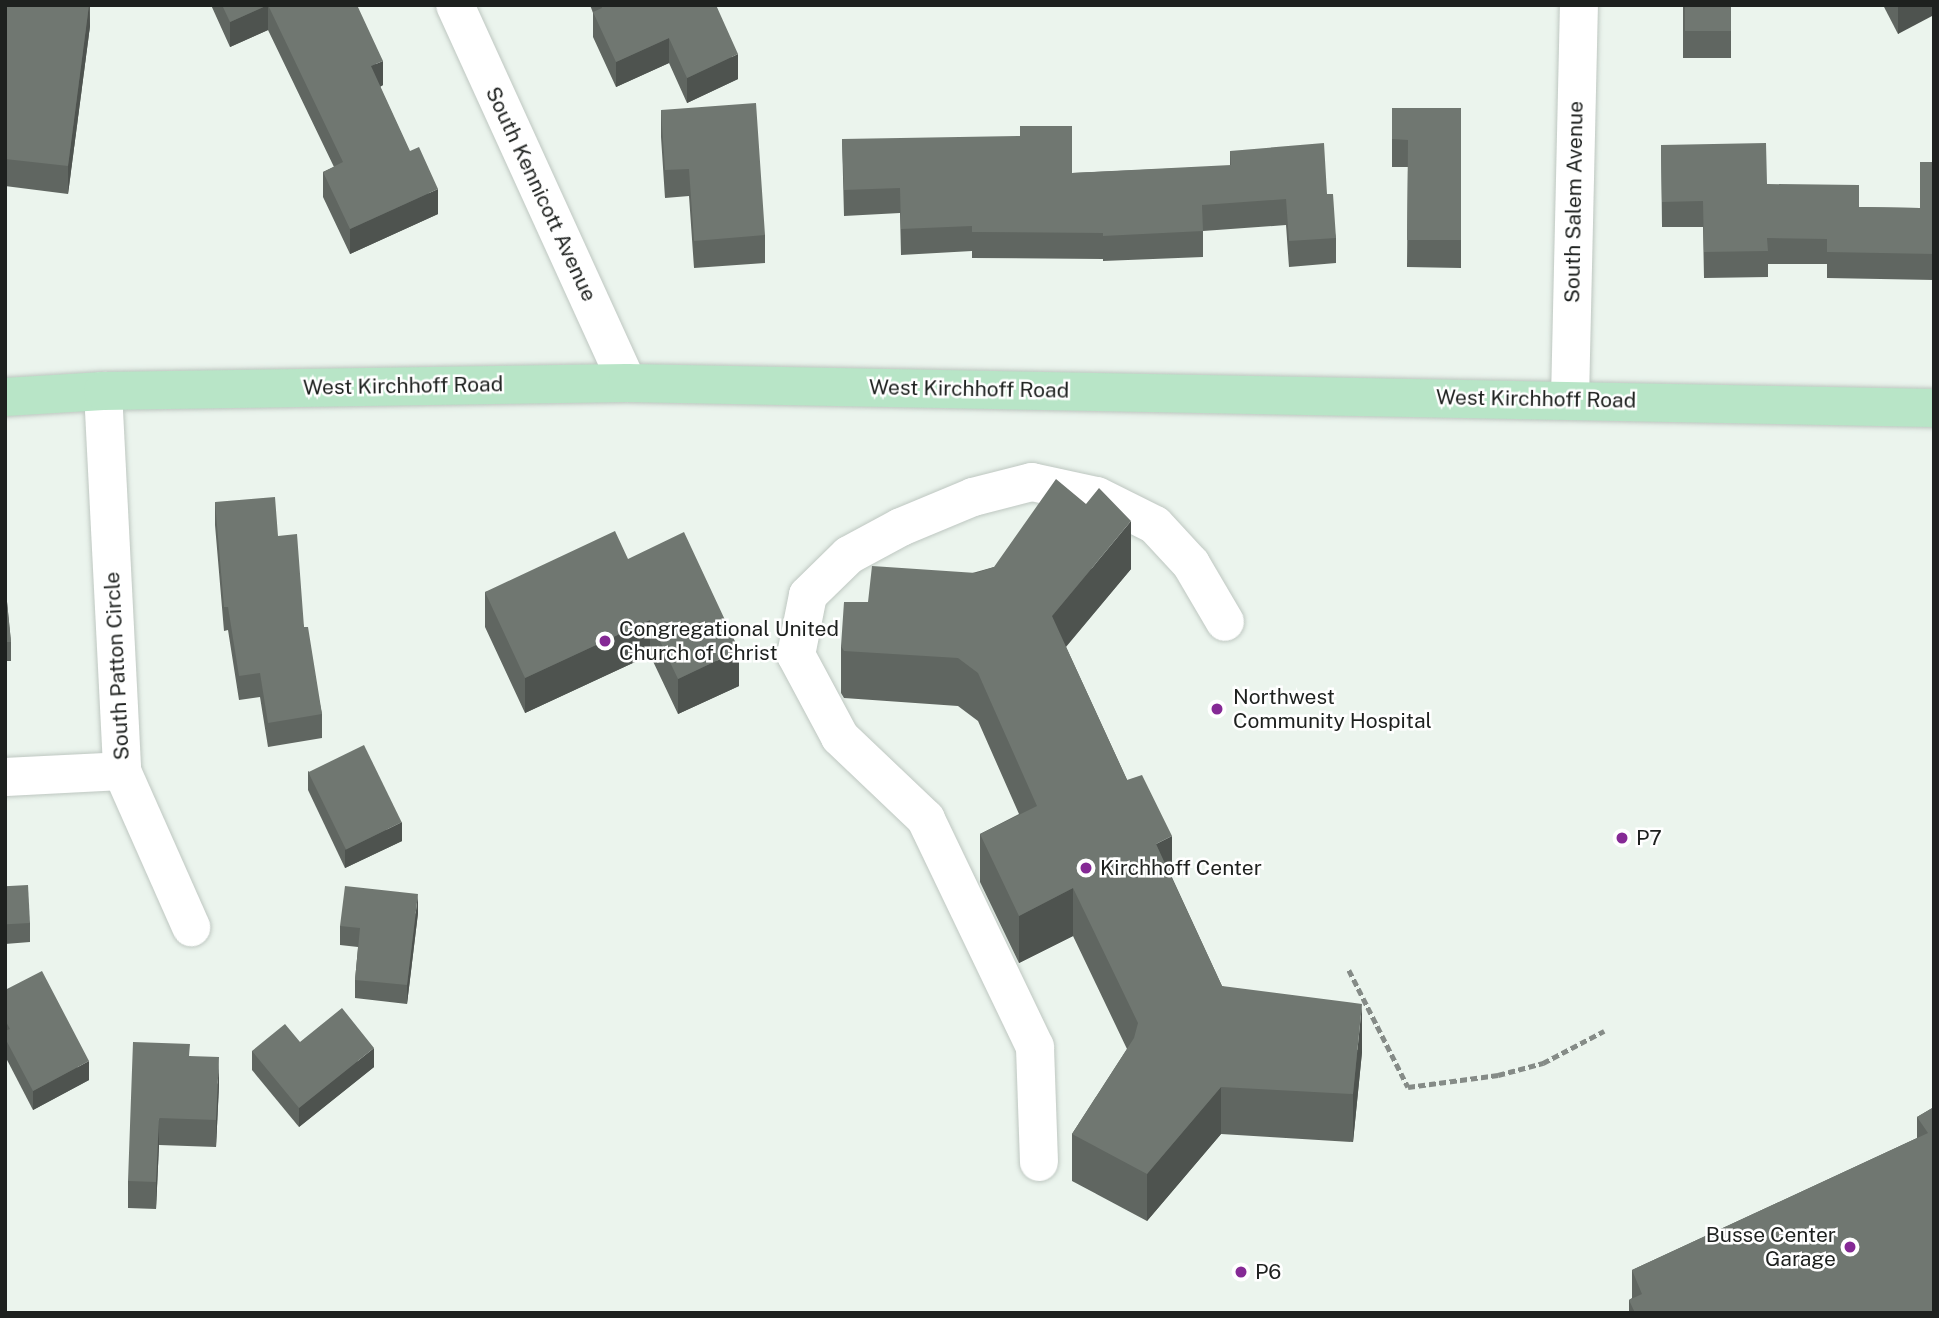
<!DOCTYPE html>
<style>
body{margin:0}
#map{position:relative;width:1939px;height:1318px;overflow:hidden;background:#ebf4ed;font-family:"Public Sans",sans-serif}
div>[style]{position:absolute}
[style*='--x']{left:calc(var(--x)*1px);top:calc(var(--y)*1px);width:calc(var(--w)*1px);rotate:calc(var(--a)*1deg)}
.path>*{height:4.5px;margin-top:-2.25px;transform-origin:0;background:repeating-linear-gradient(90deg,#858b87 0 7px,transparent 0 10.5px)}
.roads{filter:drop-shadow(0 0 2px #bec7c1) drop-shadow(0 0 2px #bec7c1)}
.minor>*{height:38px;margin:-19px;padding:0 19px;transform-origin:19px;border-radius:19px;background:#fff}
.major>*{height:38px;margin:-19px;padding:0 19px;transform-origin:19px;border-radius:19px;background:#b8e5c7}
.wall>*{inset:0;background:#606661;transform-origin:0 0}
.shaded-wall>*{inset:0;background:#4e534f}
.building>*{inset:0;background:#707771;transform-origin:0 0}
.dots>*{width:19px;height:19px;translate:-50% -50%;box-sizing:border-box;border:4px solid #fff;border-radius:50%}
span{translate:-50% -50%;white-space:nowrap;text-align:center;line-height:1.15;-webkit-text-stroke:5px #fff;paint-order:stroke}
.street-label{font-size:21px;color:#1e211f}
.poi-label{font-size:21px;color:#1e211f}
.left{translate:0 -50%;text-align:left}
.right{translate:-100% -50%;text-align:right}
.frame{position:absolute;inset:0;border:7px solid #1e211f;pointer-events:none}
</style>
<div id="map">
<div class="path">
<i style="--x:1349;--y:970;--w:131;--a:63.2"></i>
<i style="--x:1408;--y:1087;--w:91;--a:-7.6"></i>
<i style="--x:1498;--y:1075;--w:47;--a:-14.9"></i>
<i style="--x:1543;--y:1063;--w:69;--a:-27.7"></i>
</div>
<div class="roads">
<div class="minor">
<i style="--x:455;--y:5;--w:415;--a:65.5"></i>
<i style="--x:103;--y:391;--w:380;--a:87.1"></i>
<i style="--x:122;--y:771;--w:171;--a:66.1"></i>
<i style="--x:1570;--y:399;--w:394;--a:-88.7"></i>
<i style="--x:5;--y:777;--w:117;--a:-2.9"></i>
<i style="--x:1039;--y:1162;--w:115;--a:-92"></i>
<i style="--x:1035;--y:1047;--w:253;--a:-115.6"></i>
<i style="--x:926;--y:819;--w:119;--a:-136.4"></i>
<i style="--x:840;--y:737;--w:93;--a:-118.2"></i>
<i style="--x:796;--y:655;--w:61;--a:-78.7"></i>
<i style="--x:808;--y:595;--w:57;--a:-44.3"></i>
<i style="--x:849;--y:555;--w:59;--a:-28.3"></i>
<i style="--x:901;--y:527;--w:78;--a:-22.6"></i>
<i style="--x:973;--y:497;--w:61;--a:-14.3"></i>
<i style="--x:1032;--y:482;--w:66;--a:12.2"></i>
<i style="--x:1097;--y:496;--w:65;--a:26.6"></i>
<i style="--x:1155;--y:525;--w:53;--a:47.3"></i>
<i style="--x:1191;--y:564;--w:67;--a:59.6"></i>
</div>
<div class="major">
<i style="--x:5;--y:397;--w:98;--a:-3.5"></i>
<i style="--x:103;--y:391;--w:524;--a:-0.87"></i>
<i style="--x:627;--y:383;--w:1307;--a:1.1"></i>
</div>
</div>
<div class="wall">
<i style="clip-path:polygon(5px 5px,90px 5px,90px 26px,68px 194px,5px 186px)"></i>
<i style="clip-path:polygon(211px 5px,357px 5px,383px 85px,380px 87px,438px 214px,350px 254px,323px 197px,323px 172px,334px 167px,268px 30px,230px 47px)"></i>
<i style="clip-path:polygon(590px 5px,716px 5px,738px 79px,687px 103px,669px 63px,616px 87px,593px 37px,593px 13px)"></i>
<i style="left:1683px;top:5px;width:48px;height:53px"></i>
<i style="clip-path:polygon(1883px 5px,1934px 5px,1898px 34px)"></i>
<i style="clip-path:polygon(1392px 108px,1461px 108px,1461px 268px,1407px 267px,1408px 167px,1392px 167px)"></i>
<i style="clip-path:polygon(661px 110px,765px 235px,765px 263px,694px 268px,689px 196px,665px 198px,661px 137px)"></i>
<i style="clip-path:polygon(842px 139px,1072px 173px,1230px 166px,1230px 151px,1327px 194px,1336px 238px,1336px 263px,1289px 267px,1286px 225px,1203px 231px,1203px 257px,1103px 261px,1103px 259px,972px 258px,972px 251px,901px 255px,900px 213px,844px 216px)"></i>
<i style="clip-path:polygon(1661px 145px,1767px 184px,1859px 207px,1920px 208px,1934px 162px,1934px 280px,1827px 278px,1827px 264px,1768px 264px,1768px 277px,1704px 278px,1703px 227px,1662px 227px)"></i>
<i style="clip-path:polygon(215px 502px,278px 536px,304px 627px,322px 714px,322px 738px,268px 747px,260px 697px,239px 700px,228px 630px,224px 631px,215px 525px)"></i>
<i style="clip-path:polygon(628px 559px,739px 686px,678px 714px,650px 655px,525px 713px,485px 627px,485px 592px)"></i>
<i style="clip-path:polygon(994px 567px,1131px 569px,1066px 647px,1222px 986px,1362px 1052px,1353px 1142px,1221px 1134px,1147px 1221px,1072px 1181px,1072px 1134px,1127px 1049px,1073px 936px,1019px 963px,980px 882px,980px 834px,1019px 814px,978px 721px,958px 706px,844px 698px,841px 693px,841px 646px,868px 602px)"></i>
<i style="clip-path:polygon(5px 582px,11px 642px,11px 661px,5px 661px)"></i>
<i style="clip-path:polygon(308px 771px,402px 841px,345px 868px,308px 790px)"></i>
<i style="clip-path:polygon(5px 887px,30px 923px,30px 942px,5px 944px)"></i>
<i style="clip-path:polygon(418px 913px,407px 1004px,355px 998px,355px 980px,358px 947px,340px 945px,340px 926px)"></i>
<i style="clip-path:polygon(5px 990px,89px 1080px,33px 1110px,5px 1056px)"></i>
<i style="clip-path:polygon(300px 1042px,374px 1067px,299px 1127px,252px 1070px,252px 1051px)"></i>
<i style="clip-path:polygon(190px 1056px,219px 1085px,216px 1147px,159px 1145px,156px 1209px,128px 1208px,128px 1181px)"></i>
<i style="clip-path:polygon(1934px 1107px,1934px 1313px,1629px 1313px,1629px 1300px,1632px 1298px,1632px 1270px,1917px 1138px,1917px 1117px)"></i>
</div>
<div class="shaded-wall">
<i style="clip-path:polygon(89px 5px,90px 26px,68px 194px,68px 166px)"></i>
<i style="clip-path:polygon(268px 5px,268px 30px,230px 47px,230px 22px)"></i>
<i style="clip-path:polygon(1900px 5px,1934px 5px,1934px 15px,1898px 34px,1898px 6px)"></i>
<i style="clip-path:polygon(669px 38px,669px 63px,616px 87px,616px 62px)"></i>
<i style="clip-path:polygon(738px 54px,738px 79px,687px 103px,687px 78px)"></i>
<i style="clip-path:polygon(383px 61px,383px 85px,371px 91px,371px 66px)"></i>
<i style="clip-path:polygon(438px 189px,438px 214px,350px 254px,350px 229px)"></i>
<i style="clip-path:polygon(1131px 521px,1131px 569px,1052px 663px,1052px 616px)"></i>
<i style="clip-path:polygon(650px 620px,650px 655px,525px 713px,525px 678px)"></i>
<i style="clip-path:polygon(739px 650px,739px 686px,678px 714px,678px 679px)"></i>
<i style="clip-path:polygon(402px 822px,402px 841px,345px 868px,345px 850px)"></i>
<i style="clip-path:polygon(1172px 836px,1172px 883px,1156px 844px)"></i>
<i style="clip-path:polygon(1073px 888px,1073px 936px,1019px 963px,1019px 916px)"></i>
<i style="clip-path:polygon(418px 894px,418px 913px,407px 1004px,407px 985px)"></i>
<i style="clip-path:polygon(1362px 1004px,1362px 1052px,1353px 1142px,1353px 1094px)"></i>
<i style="clip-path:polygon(374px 1048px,374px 1067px,299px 1127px,299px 1108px)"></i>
<i style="clip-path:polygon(219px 1057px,219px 1085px,216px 1147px,216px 1120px)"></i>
<i style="clip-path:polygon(89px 1061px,89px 1080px,33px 1110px,33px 1091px)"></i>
<i style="clip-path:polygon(1221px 1087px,1221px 1134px,1147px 1221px,1147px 1174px)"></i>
<i style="clip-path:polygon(159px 1118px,159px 1145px,156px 1209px,156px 1182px)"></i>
</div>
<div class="building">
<i style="clip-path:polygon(5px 5px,89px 5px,68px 166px,5px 159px)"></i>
<i style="clip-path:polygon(222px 5px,268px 5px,230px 22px)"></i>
<i style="clip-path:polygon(268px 5px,357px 5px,383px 61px,371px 66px,410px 151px,419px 147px,438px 189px,350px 229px,323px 172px,343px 162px)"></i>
<i style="clip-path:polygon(601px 5px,716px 5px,738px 54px,687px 78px,669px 38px,616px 62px,593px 12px,602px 8px)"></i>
<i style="left:1685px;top:5px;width:46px;height:26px"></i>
<i style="clip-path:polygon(756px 103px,765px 235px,694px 241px,689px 169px,665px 170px,661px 110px)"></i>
<i style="clip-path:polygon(1392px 108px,1461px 108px,1461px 240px,1407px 240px,1408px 140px,1392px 139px)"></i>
<i style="clip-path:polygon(1020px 126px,1072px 126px,1072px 173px,1231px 165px,1230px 151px,1324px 143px,1327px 194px,1333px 194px,1336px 238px,1289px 241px,1286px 199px,1202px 205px,1203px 231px,1103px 236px,1103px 233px,972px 232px,972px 226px,901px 229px,900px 188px,844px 190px,842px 139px,1020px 136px)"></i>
<i style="clip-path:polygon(1766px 143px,1767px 184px,1859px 185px,1859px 207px,1920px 208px,1920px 162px,1934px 162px,1934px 254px,1827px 252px,1827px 239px,1767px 238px,1768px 251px,1704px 252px,1703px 201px,1662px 202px,1661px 145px)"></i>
<i style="clip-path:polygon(1056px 479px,1086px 504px,1099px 488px,1131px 521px,1052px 616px,1127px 780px,1142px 775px,1172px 836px,1156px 844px,1222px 986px,1362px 1004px,1353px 1094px,1221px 1087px,1147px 1174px,1072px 1134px,1134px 1038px,1138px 1023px,1073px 888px,1019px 916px,980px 834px,1037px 806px,978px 673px,958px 658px,844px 651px,841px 646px,844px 602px,868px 602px,872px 566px,976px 573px,994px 567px)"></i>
<i style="clip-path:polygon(275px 497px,278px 536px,297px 534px,304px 627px,308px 627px,322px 714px,268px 723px,260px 673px,239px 676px,228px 607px,224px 607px,215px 502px)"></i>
<i style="clip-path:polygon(615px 531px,628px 559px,684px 532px,739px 650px,678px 679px,650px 620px,525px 678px,485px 592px)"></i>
<i style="clip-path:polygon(5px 582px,11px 642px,5px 642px)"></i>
<i style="left:364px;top:745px;width:86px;height:62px;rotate:64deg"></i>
<i style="left:28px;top:885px;width:38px;height:23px;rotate:87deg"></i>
<i style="clip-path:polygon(345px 886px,418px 894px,407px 985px,355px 980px,360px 928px,340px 926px)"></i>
<i style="clip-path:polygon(42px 971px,89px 1061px,33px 1091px,5px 1038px,5px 1031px,10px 1029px,5px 1020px,5px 990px)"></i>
<i style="clip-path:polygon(342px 1008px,374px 1048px,299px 1108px,252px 1051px,285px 1024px,300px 1042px)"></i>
<i style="clip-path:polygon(133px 1042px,190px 1044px,189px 1056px,219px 1057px,216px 1120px,159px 1118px,156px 1182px,128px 1181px)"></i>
<i style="clip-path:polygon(1934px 1107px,1934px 1313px,1635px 1313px,1629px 1300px,1642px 1294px,1632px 1270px,1928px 1133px,1917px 1117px)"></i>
</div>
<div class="dots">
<i style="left:605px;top:641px;background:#852995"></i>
<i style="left:1217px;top:709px;background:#852995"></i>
<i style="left:1622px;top:838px;background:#852995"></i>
<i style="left:1086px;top:868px;background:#852995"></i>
<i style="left:1850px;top:1247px;background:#852995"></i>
<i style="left:1241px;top:1272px;background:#852995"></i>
</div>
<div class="street-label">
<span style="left:541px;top:194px;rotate:65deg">South Kennicott Avenue</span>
<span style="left:1574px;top:202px;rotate:-89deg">South Salem Avenue</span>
<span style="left:403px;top:386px;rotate:-1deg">West Kirchhoff Road</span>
<span style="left:969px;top:389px;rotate:1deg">West Kirchhoff Road</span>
<span style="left:1536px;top:399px;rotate:1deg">West Kirchhoff Road</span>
<span style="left:117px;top:666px;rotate:-93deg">South Patton Circle</span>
</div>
<div class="poi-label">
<span class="left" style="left:619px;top:641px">Congregational United<br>Church of Christ</span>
<span class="left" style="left:1233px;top:709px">Northwest<br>Community Hospital</span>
<span class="left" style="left:1636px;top:838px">P7</span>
<span class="left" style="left:1100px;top:868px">Kirchhoff Center</span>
<span class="right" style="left:1836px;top:1247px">Busse Center<br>Garage</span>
<span class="left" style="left:1255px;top:1272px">P6</span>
</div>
<div class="frame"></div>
</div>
